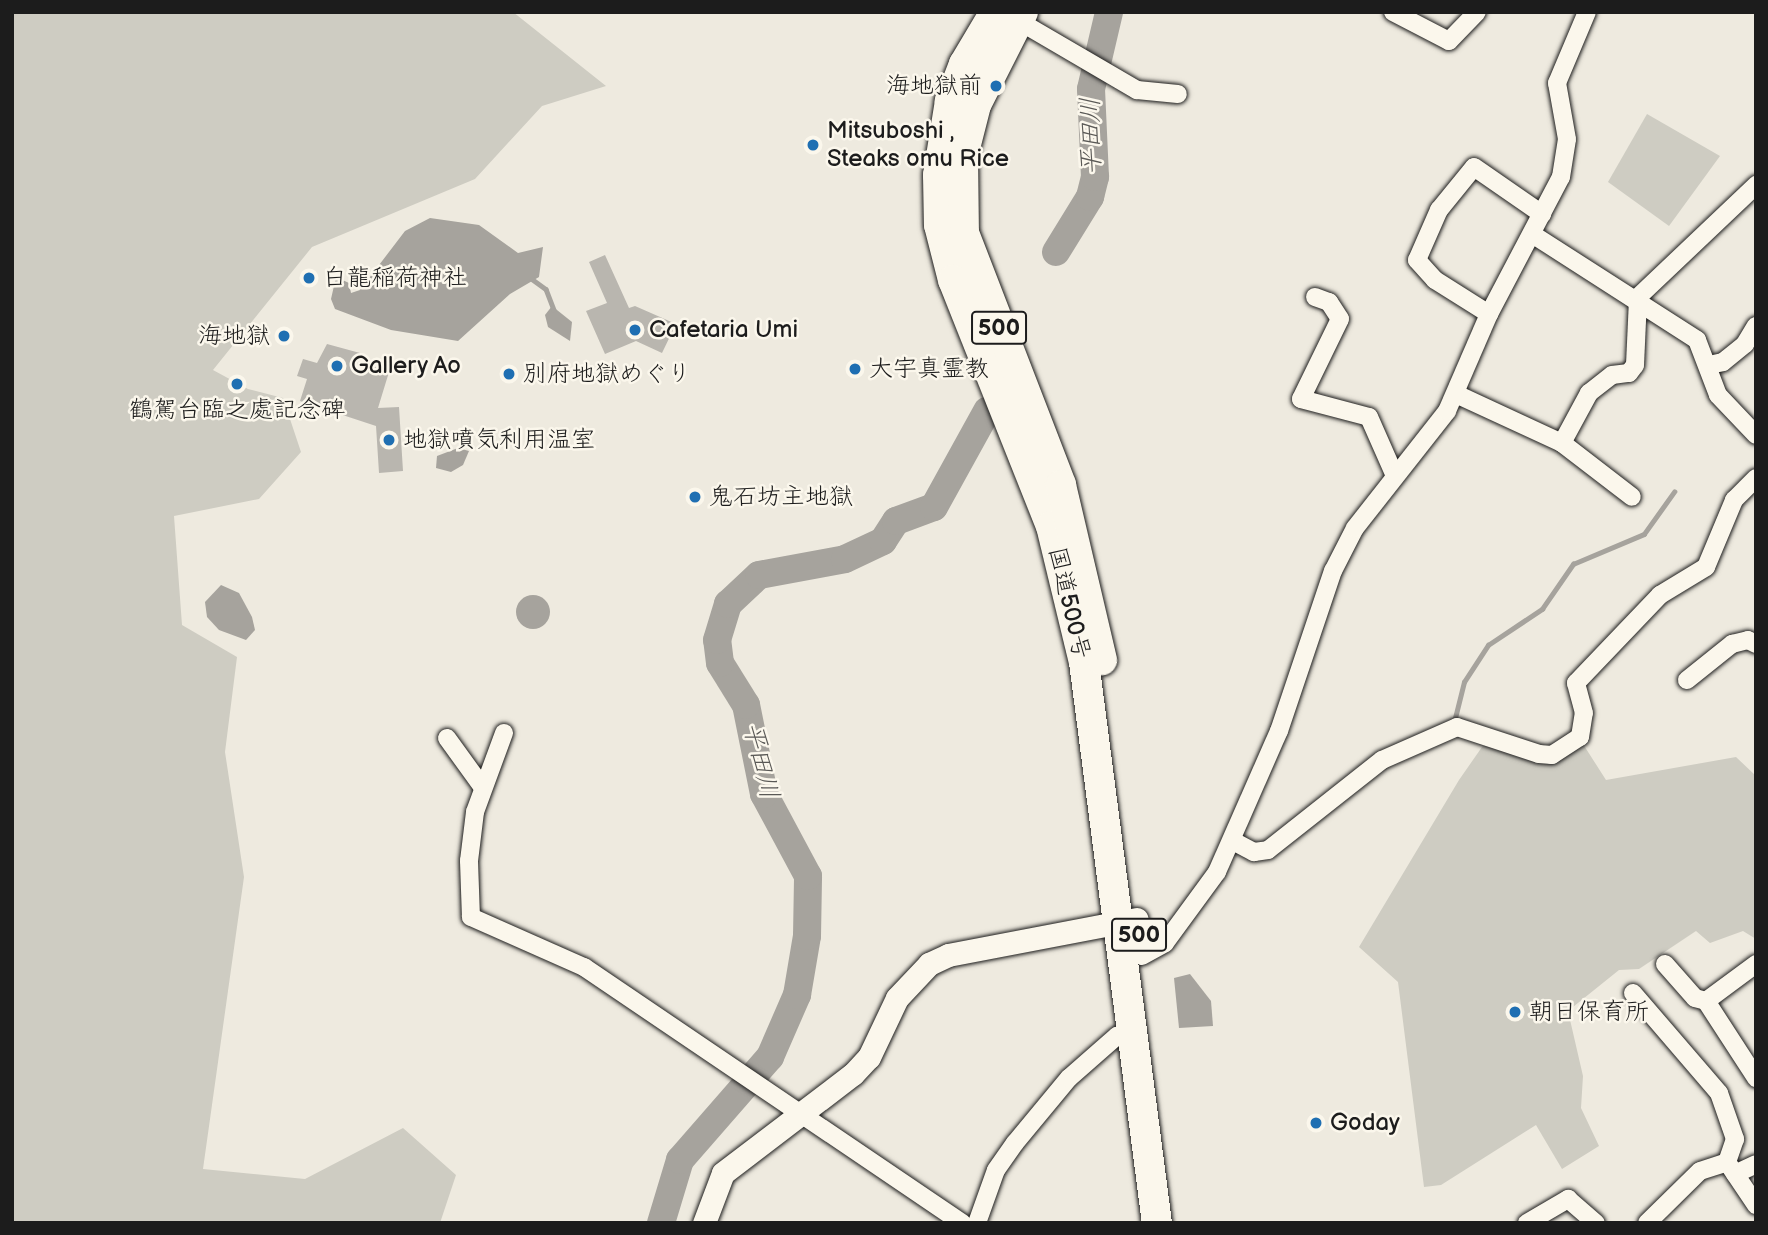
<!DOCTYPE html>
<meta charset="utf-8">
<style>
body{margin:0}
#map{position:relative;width:1768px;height:1235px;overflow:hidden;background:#eeeadf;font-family:"Balsamiq Sans","Klee One",sans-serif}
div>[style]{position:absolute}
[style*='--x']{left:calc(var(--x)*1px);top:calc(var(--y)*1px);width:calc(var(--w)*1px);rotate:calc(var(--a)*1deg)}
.green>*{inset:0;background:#ceccc2}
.water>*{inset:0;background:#a6a39d}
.round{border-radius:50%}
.stream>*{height:4.5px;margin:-2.25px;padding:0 2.25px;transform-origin:2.25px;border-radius:2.25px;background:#a6a39d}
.river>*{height:28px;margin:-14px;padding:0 14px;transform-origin:14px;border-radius:14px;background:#a6a39d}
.building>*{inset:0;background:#b9b6af}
.roads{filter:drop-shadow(0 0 2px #1c1c1c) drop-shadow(0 0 2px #1c1c1c)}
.minor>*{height:18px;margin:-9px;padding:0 9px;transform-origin:9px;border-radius:9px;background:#fbf7ec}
.tertiary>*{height:23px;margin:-11.5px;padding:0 11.5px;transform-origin:11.5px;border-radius:11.5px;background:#fbf7ec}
.trunk>*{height:30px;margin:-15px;padding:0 15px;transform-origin:15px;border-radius:15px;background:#fbf7ec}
.dots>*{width:19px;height:19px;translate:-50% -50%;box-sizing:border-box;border:4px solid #fbf7ec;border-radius:50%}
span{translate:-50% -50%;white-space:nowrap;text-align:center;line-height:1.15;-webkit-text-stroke:5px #fbf7ec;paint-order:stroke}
.shield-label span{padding:2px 5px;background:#fbf7ec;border:2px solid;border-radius:5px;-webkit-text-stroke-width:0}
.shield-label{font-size:23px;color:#1c1c1c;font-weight:700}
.poi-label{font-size:24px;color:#1c1c1c}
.right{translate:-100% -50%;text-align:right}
.left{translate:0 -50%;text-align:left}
.street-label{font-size:24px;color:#1c1c1c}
.water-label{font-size:26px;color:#5a5956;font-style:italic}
.frame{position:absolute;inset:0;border:14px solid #1c1c1c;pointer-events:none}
</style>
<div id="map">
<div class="green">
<i style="clip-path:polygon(12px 12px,513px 12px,606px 86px,542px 106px,475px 179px,312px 247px,213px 370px,248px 389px,283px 398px,301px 452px,259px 499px,174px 516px,182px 625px,237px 657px,225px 752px,244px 877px,203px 1169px,305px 1179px,403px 1128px,456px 1175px,440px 1223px,12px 1223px)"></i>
<i style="clip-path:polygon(1647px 114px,1720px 156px,1669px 226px,1608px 182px)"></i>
<i style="clip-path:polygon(1499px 737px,1554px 763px,1583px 744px,1606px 780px,1736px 757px,1756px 776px,1756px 939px,1743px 931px,1710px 943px,1696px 931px,1639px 969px,1619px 970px,1568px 1011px,1583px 1076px,1581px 1108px,1599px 1146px,1562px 1169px,1536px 1125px,1441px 1185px,1424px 1187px,1398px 982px,1359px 947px,1459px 780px,1482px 747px)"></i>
</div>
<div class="water">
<i style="clip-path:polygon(430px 218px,479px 225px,518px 253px,543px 247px,539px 277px,510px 294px,458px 341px,391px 330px,335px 309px,331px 299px,336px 277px,349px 283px,351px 293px,360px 290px,405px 231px)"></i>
<i style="clip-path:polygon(552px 306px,572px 322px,570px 341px,548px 327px,545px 315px)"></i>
<i style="clip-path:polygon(458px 448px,469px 451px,463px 465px,451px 472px,436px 468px,437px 456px)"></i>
<i style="clip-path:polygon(221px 585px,239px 593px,252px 617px,255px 630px,246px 640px,219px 630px,207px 617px,205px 602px)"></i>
<i class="round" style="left:516px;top:595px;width:34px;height:34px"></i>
<i style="clip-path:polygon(1190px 974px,1211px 1001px,1213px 1026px,1179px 1028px,1174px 978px)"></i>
</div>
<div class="stream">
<i style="--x:532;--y:279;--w:17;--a:36"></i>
<i style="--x:546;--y:289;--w:22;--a:69"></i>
<i style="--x:1454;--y:722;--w:41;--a:-76"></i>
<i style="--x:1464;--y:682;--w:44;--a:-57"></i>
<i style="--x:1488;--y:645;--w:65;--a:-33.7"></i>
<i style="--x:1542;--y:609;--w:55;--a:-55.4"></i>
<i style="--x:1573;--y:564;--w:77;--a:-22.9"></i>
<i style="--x:1644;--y:534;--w:52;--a:-54.5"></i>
</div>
<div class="river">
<i style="--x:1056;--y:252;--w:65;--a:-58.3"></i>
<i style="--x:1090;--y:197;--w:21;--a:-76"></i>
<i style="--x:1095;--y:177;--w:88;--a:-92.6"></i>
<i style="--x:1091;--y:89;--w:79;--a:-76.8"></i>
<i style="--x:661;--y:1223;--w:66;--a:-73.2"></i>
<i style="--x:680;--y:1160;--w:137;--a:-48.9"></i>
<i style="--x:770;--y:1057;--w:68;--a:-66.5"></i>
<i style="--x:797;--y:995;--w:60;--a:-80.4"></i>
<i style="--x:807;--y:936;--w:60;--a:-89"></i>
<i style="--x:808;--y:876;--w:93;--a:-118.2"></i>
<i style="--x:764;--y:794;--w:91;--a:-101.4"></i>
<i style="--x:746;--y:705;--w:49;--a:-121.8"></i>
<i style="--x:720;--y:663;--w:23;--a:-97"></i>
<i style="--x:717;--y:640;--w:38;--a:-73"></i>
<i style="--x:728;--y:604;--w:42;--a:-43.1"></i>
<i style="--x:759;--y:575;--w:87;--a:-10.5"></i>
<i style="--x:845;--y:559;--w:42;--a:-25.3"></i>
<i style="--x:883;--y:541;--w:24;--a:-57"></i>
<i style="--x:896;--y:521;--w:40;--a:-20.2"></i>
<i style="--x:934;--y:507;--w:110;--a:-61.1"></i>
</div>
<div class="building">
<i style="clip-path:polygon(605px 255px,629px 308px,635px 306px,676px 324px,662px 353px,636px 341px,605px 354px,586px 311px,607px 303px,589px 262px)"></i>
<i style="clip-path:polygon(327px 344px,360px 353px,357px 361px,389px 372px,378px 408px,399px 407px,403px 471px,379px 473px,376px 426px,300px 401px,307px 379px,297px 376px,303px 359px,317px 363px)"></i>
</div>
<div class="roads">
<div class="minor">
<i style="--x:1393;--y:12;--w:63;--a:27.4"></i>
<i style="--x:1449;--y:41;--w:40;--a:-46"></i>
<i style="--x:1017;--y:20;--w:139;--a:30.3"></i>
<i style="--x:1137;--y:90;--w:41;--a:5.6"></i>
<i style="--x:1532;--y:234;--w:196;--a:32.7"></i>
<i style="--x:1697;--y:340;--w:59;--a:69.1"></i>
<i style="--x:1718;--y:395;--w:55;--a:46.5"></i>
<i style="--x:1315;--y:297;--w:15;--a:20"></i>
<i style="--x:1329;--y:302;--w:20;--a:57"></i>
<i style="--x:1340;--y:319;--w:89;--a:116"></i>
<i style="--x:1301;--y:399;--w:70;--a:14.8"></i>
<i style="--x:1369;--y:417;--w:64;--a:66.2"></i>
<i style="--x:1636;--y:299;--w:166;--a:-43.5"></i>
<i style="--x:1489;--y:314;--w:64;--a:-147.8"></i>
<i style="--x:1435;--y:280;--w:27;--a:-132"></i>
<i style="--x:1417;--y:260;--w:55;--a:-66.3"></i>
<i style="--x:1439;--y:210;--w:55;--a:-50.9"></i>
<i style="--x:1474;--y:167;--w:83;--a:34.7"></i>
<i style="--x:1709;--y:365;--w:14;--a:-12"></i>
<i style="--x:1723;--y:362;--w:28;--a:-39"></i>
<i style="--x:1745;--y:344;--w:21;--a:-59"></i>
<i style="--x:1456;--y:394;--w:117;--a:24.8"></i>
<i style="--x:1562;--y:443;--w:88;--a:37.6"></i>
<i style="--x:1562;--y:443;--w:57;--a:-61.6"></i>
<i style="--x:1589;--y:393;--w:29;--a:-38"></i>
<i style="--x:1612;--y:375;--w:17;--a:-7"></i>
<i style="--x:1629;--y:373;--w:10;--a:-53"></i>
<i style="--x:1635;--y:365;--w:66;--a:-87.4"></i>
<i style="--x:1687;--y:680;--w:58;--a:-38.7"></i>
<i style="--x:1732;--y:644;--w:16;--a:-14"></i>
<i style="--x:1748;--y:640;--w:9;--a:27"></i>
<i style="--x:504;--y:733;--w:84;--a:110.2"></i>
<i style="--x:475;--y:812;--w:49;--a:97"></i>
<i style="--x:469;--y:861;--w:56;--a:88"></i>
<i style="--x:471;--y:917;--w:124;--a:23.9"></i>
<i style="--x:584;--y:967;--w:457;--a:34.1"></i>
<i style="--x:447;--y:738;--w:58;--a:54.1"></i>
<i style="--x:1233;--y:841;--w:24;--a:28"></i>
<i style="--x:1254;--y:852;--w:14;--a:-8"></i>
<i style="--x:1268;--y:850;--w:145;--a:-38.3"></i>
<i style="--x:1382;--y:760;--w:82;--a:-23.7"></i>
<i style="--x:1457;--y:727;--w:86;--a:18.2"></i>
<i style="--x:1539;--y:754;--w:13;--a:4"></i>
<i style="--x:1552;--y:755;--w:33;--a:-33"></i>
<i style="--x:1580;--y:737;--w:24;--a:-81"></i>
<i style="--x:1584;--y:713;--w:31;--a:-105"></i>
<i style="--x:1576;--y:683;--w:122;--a:-46.3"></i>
<i style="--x:1660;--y:595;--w:54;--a:-31.3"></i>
<i style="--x:1706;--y:567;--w:73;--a:-67.3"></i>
<i style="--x:1734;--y:500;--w:31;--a:-45"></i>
<i style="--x:1142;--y:956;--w:26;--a:-29"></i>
<i style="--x:1165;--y:943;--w:88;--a:-53.8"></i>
<i style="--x:1217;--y:872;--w:154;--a:-66.3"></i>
<i style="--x:1279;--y:731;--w:169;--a:-71.4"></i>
<i style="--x:1333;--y:571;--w:48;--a:-62.9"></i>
<i style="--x:1355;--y:528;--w:149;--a:-51.8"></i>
<i style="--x:1447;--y:411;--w:106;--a:-66.6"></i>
<i style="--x:1489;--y:314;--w:155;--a:-62.3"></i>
<i style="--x:1561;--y:177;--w:38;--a:-81"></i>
<i style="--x:1567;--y:139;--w:57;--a:-100.1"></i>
<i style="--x:1557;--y:83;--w:77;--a:-67.1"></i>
<i style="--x:1665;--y:964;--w:45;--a:48.6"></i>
<i style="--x:1695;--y:998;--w:11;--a:15"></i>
<i style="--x:1633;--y:993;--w:132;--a:49.3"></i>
<i style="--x:1719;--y:1093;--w:49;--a:70.8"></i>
<i style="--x:1735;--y:1139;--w:24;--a:109"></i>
<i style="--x:1706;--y:1001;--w:92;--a:57"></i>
<i style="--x:1706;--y:1001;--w:62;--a:-36.5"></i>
<i style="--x:1727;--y:1162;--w:52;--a:56"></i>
<i style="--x:1735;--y:1174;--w:23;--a:-25"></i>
<i style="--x:977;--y:1223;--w:56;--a:-70.3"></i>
<i style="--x:996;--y:1170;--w:33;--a:-55"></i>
<i style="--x:1015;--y:1143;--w:85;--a:-50.3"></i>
<i style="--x:1069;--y:1078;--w:64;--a:-41.2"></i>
<i style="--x:1117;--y:1036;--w:16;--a:-22"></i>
<i style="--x:1527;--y:1223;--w:48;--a:-30.3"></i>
<i style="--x:1568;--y:1199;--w:37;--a:41"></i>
<i style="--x:1647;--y:1223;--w:74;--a:-44.5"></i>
<i style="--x:1700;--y:1171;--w:28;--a:-18"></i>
</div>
<div class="tertiary">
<i style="--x:704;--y:1223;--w:53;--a:-69.2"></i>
<i style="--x:723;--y:1173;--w:163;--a:-37.3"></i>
<i style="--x:853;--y:1074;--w:23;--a:-47"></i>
<i style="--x:869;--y:1057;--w:65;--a:-64.6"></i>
<i style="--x:897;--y:998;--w:47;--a:-46.7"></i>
<i style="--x:929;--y:964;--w:21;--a:-25"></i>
<i style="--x:948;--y:955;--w:192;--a:-10.8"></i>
</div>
<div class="trunk">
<i style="--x:995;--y:12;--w:61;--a:120.8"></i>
<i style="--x:964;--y:64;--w:40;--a:111"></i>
<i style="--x:950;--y:101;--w:75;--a:99.2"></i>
<i style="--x:938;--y:175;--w:50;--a:88.9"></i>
<i style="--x:939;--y:225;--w:57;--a:75.7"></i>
<i style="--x:953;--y:280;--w:265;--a:68.3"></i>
<i style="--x:1051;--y:526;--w:140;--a:76.4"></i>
<i style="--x:1084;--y:662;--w:566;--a:82.59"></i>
<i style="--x:1023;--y:12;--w:104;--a:116.8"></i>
<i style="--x:976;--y:105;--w:53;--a:104.3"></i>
<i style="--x:963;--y:156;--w:77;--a:89.3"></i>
<i style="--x:964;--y:233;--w:270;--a:68.9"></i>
<i style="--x:1061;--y:485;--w:180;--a:76.8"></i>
</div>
</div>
<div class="dots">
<i style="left:996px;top:86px;background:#1f6fb2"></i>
<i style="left:813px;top:145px;background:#1f6fb2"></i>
<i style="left:309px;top:278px;background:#1f6fb2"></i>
<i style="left:635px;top:330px;background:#1f6fb2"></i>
<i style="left:284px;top:336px;background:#1f6fb2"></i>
<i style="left:337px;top:366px;background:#1f6fb2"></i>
<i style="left:855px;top:369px;background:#1f6fb2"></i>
<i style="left:509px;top:374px;background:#1f6fb2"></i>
<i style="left:237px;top:384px;background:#1f6fb2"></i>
<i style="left:389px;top:440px;background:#1f6fb2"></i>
<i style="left:695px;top:497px;background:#1f6fb2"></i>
<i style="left:1515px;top:1012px;background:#1f6fb2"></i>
<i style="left:1316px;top:1123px;background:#1f6fb2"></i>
</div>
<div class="shield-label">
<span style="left:999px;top:328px">500</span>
<span style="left:1139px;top:935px">500</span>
</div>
<div class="poi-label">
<span class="right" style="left:982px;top:86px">海地獄前</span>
<span class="left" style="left:827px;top:145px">Mitsuboshi ,<br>Steaks omu Rice</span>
<span class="left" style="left:323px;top:278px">白龍稲荷神社</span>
<span class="left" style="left:649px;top:330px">Cafetaria Umi</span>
<span class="right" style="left:270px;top:336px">海地獄</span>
<span class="left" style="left:351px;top:366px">Gallery Ao</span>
<span class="left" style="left:869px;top:369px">大宇真霊教</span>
<span class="left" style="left:523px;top:374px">別府地獄めぐり</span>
<span style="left:237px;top:410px">鶴駕台臨之處記念碑</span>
<span class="left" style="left:403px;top:440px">地獄噴気利用温室</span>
<span class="left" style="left:709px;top:497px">鬼石坊主地獄</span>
<span class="left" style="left:1529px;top:1012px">朝日保育所</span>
<span class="left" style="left:1330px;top:1123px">Goday</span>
</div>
<div class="street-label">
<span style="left:1069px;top:603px;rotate:77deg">国道500号</span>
</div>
<div class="water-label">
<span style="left:1092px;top:136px;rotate:-91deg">平田川</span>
<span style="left:760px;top:761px;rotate:76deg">平田川</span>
</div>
<div class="frame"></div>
</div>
